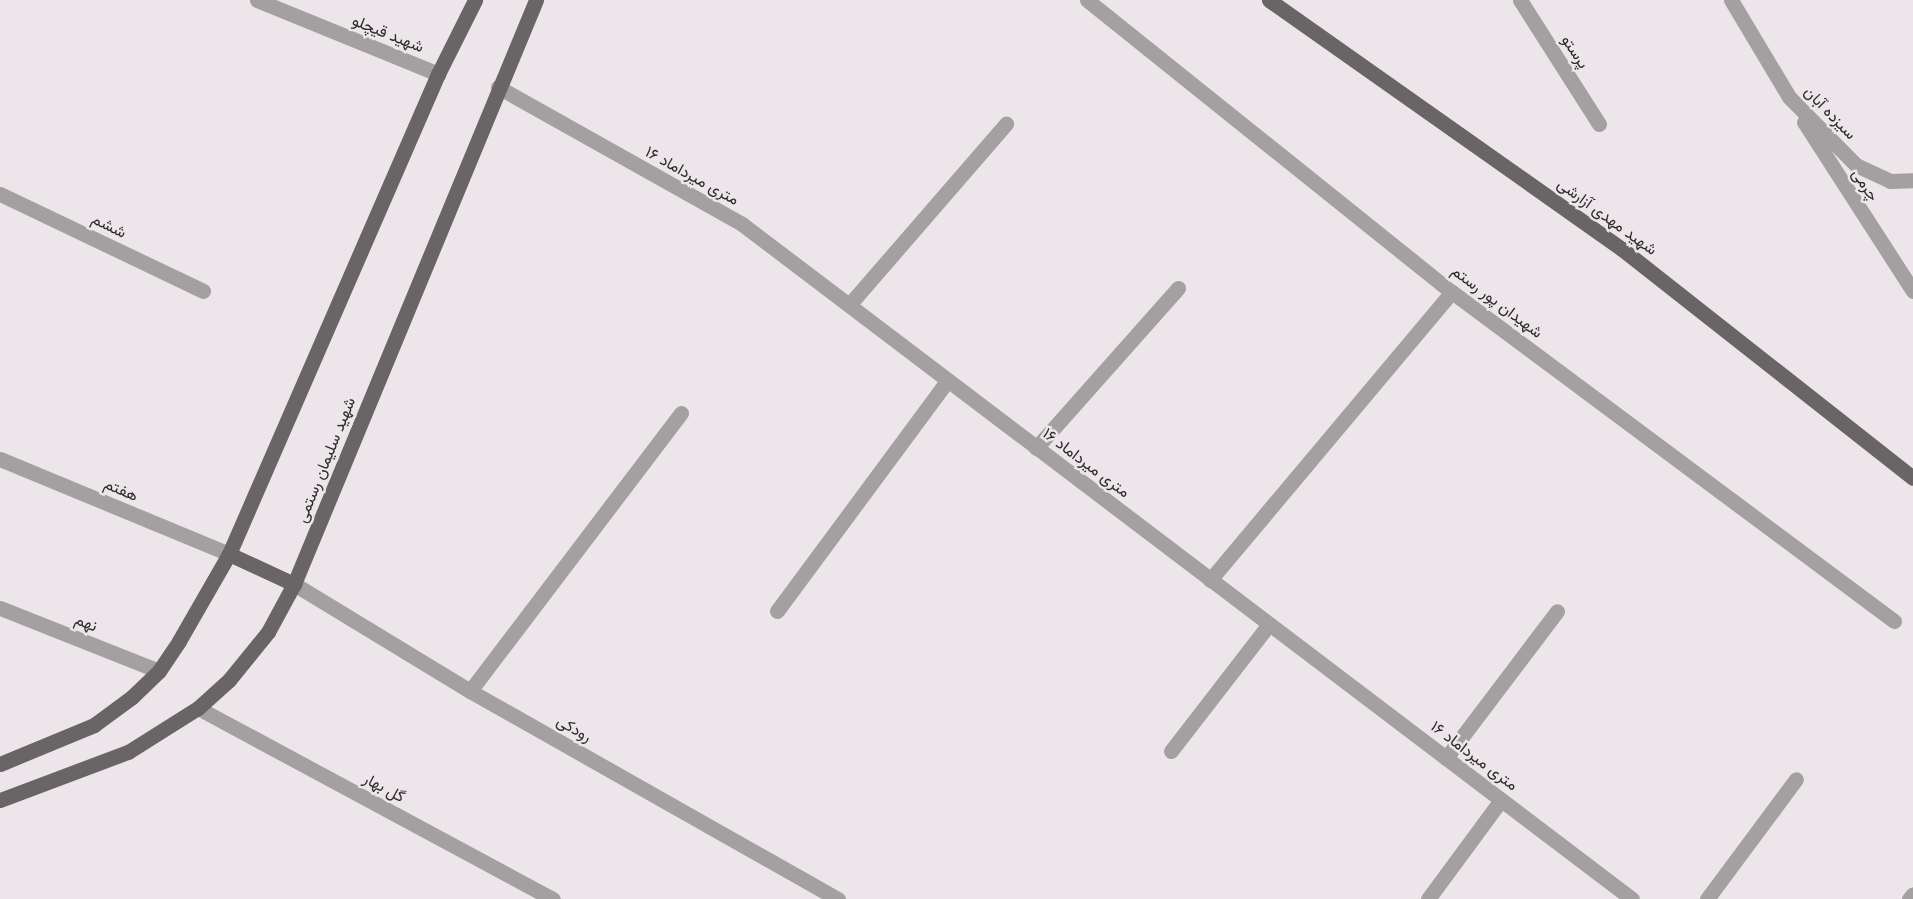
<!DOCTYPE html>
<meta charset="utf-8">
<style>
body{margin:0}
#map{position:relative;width:1913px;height:899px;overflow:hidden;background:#ece6ea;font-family:"DM Sans",Vazirmatn,sans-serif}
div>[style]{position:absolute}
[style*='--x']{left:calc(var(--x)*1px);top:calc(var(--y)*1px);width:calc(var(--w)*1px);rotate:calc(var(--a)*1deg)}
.minor>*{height:15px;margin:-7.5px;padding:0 7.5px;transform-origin:7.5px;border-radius:7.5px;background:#a2a0a0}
.major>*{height:15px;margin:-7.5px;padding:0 7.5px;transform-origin:7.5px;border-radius:7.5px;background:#696465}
span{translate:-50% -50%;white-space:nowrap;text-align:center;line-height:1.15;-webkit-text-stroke:5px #ece6ea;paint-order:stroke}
.street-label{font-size:16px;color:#2c2a2b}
</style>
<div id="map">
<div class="minor">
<i style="--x:257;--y:0;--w:196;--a:22.2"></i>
<i style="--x:1087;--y:0;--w:467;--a:38.7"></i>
<i style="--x:1452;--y:292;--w:551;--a:36.66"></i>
<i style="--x:1520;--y:0;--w:147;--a:57.5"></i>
<i style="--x:1731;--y:0;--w:113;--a:59.1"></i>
<i style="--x:1789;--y:97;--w:95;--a:45.4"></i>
<i style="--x:1856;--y:165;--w:38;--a:25"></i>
<i style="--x:1890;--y:181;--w:23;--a:-2"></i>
<i style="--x:498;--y:87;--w:280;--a:29.3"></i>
<i style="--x:742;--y:224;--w:1117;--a:37.18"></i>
<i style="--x:1804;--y:122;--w:201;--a:57.2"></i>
<i style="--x:0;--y:194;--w:225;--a:25.5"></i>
<i style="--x:849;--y:305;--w:240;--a:-49.1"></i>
<i style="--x:1036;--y:448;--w:214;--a:-48.4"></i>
<i style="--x:0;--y:459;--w:248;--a:22.5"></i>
<i style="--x:1210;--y:580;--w:376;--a:-50"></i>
<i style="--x:294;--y:584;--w:206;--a:31.3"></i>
<i style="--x:470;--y:691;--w:423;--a:29.5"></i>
<i style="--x:0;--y:608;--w:171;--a:21.6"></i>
<i style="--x:777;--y:611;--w:287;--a:-53.5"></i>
<i style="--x:470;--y:691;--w:349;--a:-52.8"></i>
<i style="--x:198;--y:708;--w:403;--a:28.3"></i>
<i style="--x:1171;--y:751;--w:160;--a:-52.3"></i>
<i style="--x:1446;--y:758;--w:184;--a:-52.9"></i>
<i style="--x:1428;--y:899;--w:123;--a:-53.6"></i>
<i style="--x:1707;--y:899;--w:149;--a:-53.4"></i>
<i style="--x:1909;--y:899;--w:6;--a:-51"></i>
</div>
<div class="major">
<i style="--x:1269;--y:0;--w:432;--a:35.2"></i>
<i style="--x:1622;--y:249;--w:370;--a:38.2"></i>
<i style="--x:229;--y:554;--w:72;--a:24.8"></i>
<i style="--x:0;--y:764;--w:102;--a:-22.5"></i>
<i style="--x:94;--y:725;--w:47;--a:-36.4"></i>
<i style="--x:132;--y:697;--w:37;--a:-44"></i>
<i style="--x:159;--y:671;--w:36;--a:-56"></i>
<i style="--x:179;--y:641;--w:100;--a:-60.1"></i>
<i style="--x:229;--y:554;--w:524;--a:-66.47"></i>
<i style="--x:438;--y:74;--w:83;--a:-63.4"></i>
<i style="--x:0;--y:800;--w:137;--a:-20.6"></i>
<i style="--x:128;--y:752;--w:83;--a:-32.2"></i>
<i style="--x:198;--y:708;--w:42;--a:-42.1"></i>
<i style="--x:229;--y:680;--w:62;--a:-50.9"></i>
<i style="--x:268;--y:632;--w:55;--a:-61.6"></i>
<i style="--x:294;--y:584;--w:632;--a:-67.49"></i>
</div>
<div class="street-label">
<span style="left:388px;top:34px;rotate:22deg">شهید قیچلو</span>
<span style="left:1575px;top:52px;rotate:57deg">پرستو</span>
<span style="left:1830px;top:113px;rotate:46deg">سیزده آبان</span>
<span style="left:692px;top:176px;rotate:29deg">۱۶ متری میرداماد</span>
<span style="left:1865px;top:185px;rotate:57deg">چرمی</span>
<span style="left:1607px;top:217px;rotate:36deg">شهید مهدی آزارشی</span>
<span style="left:109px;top:226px;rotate:26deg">ششم</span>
<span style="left:1497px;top:302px;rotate:37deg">شهیدان پور رستم</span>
<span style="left:326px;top:460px;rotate:-68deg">شهید سلیمان رستمی</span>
<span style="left:1086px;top:463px;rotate:37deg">۱۶ متری میرداماد</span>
<span style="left:121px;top:490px;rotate:23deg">هفتم</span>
<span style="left:86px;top:623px;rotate:22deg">نهم</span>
<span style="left:574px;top:729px;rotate:30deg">رودکی</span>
<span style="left:1474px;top:756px;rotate:37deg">۱۶ متری میرداماد</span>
<span style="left:384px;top:788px;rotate:28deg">گل بهار</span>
</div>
</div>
